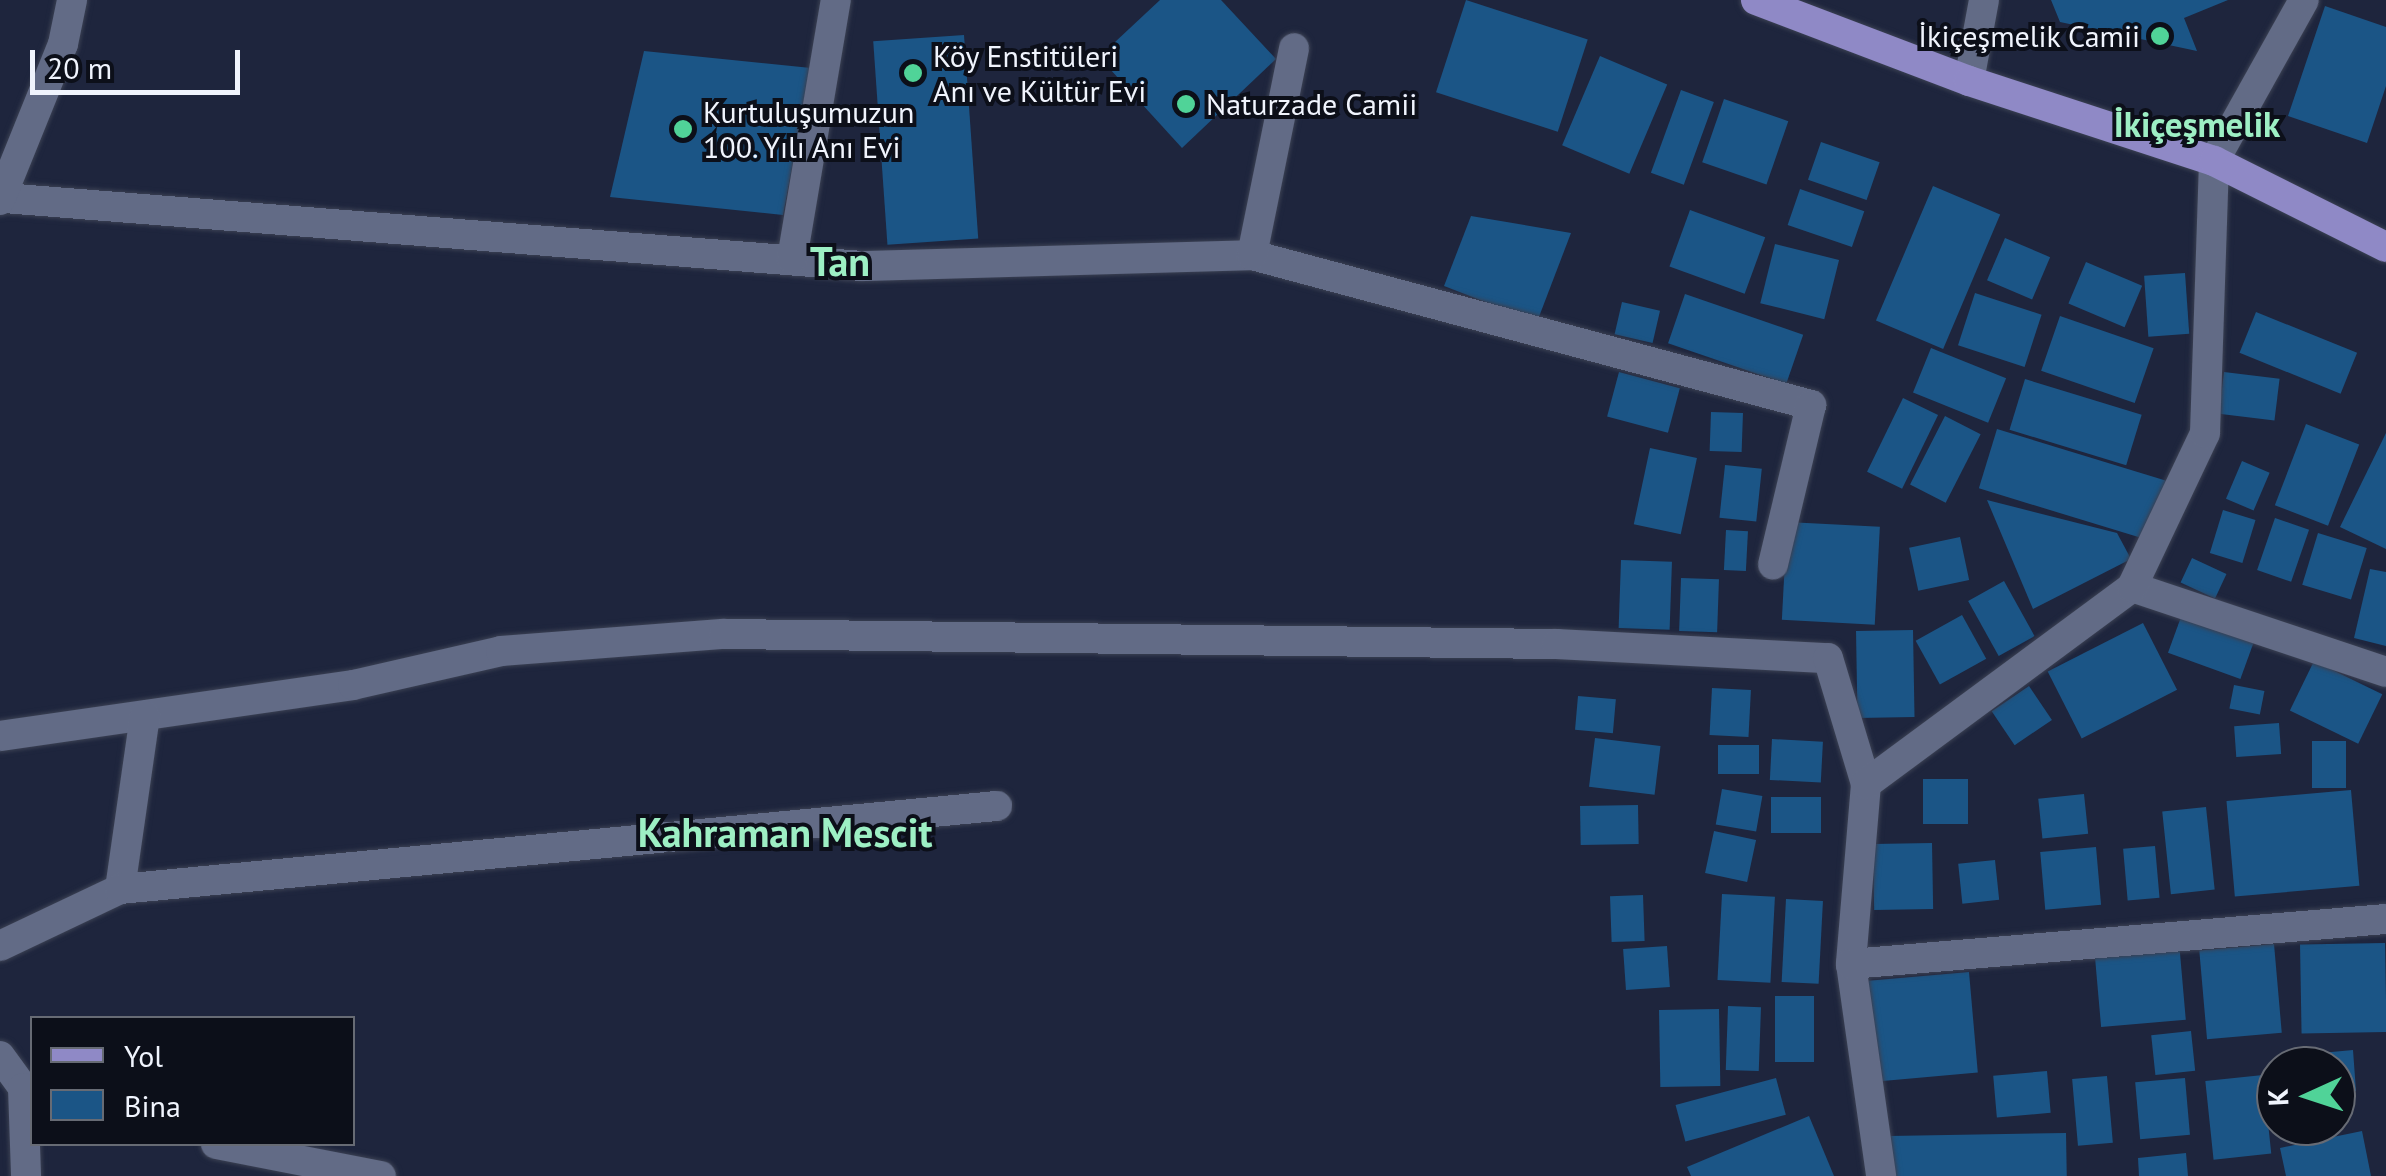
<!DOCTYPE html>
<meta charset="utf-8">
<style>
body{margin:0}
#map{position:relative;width:2386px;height:1176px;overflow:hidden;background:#1e253d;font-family:"PT Sans",sans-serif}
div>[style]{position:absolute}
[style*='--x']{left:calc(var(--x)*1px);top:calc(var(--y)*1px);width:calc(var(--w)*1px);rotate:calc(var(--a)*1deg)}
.building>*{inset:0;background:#1b5586;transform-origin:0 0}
.roads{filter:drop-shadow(0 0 2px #3b4153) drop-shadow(0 0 2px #3b4153)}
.minor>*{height:30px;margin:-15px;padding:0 15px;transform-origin:15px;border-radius:15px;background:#626b86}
.major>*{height:30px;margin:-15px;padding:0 15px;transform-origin:15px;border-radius:15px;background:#8f89c6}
.dots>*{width:28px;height:28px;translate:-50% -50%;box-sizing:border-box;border:5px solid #0c0f19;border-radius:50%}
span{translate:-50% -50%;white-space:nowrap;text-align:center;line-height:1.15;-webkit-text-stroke:8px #0c0f19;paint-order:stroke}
.poi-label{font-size:30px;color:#f0f4fd}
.right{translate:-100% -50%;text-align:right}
.left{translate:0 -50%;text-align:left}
.quarter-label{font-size:35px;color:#9defc4;font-weight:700}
.district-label{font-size:40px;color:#9defc4;font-weight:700}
.legend{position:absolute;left:30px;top:1016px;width:325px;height:130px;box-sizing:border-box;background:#0c0f19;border:2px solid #676b74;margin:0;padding:12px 18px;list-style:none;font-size:30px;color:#f0f4fd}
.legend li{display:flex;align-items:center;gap:20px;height:50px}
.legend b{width:50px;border:2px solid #676b74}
.north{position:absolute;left:2256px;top:1046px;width:100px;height:100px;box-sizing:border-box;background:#0c0f19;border:2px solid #676b74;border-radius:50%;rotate:267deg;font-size:28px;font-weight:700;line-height:40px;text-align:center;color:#f0f4fd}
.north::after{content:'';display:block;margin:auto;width:35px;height:45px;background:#50d398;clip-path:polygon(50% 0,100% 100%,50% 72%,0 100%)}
.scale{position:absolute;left:30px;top:50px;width:210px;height:45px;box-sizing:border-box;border:5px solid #f0f4fd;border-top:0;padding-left:12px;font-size:30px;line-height:35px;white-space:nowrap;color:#f0f4fd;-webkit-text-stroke:8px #0c0f19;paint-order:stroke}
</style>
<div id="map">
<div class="building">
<i style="clip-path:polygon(1160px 0,1221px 0,1276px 59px,1182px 148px,1099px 57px)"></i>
<i style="left:1466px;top:0;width:128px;height:97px;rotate:18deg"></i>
<i style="clip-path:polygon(2051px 0,2228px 0,2184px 18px,2197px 51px,2060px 22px)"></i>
<i style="clip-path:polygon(2325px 6px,2386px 27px,2386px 86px,2367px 143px,2288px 116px)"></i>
<i style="left:964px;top:35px;width:204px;height:91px;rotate:86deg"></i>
<i style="clip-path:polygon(644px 51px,811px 68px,783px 215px,610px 197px)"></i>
<i style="left:1600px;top:56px;width:73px;height:97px;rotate:23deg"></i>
<i style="left:1681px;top:90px;width:35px;height:88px;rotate:20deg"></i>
<i style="left:1724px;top:99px;width:68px;height:67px;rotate:19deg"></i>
<i style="left:1821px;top:142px;width:62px;height:40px;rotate:19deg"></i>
<i style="left:1933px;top:186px;width:73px;height:146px;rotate:23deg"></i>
<i style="left:1800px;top:189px;width:68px;height:38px;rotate:19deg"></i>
<i style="left:1690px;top:210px;width:80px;height:60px;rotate:20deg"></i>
<i style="clip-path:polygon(1471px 216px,1571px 233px,1537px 322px,1444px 286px)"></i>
<i style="left:2005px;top:238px;width:49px;height:46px;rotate:23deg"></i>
<i style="left:1775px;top:244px;width:66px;height:61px;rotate:14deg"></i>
<i style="left:2086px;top:262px;width:61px;height:45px;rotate:23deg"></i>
<i style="left:2185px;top:273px;width:61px;height:41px;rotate:86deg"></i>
<i style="left:1975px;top:293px;width:70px;height:55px;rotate:18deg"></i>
<i style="left:1685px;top:294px;width:125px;height:52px;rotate:19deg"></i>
<i style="left:1622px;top:302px;width:39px;height:33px;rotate:13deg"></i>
<i style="left:2256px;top:312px;width:109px;height:44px;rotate:22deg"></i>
<i style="left:2060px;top:316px;width:99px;height:58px;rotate:19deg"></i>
<i style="left:1931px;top:348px;width:81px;height:48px;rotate:22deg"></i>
<i style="left:1619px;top:372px;width:63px;height:46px;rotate:15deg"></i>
<i style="left:2224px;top:372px;width:56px;height:42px;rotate:7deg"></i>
<i style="left:2025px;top:379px;width:122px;height:53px;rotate:17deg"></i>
<i style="left:1903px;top:398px;width:39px;height:82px;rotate:26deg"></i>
<i style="left:1711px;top:412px;width:32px;height:39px;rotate:2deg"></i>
<i style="left:1945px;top:416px;width:40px;height:77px;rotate:27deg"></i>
<i style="left:2306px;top:424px;width:57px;height:87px;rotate:21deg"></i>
<i style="left:1997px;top:429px;width:177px;height:62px;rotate:17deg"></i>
<i style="clip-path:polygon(2386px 433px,2386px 549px,2340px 527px)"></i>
<i style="left:1650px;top:448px;width:48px;height:78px;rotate:12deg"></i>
<i style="left:2242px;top:461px;width:30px;height:41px;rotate:23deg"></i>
<i style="left:1725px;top:465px;width:37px;height:53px;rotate:6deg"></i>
<i style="clip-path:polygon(1987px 500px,2117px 533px,2131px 559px,2033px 609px)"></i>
<i style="left:2223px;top:510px;width:34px;height:45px;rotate:17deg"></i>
<i style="left:2275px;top:518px;width:36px;height:55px;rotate:19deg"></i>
<i style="left:1787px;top:522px;width:93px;height:98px;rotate:3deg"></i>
<i style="left:1726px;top:530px;width:22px;height:40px;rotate:3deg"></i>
<i style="left:2318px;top:533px;width:51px;height:54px;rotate:17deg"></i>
<i style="left:1960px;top:537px;width:44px;height:52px;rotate:78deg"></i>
<i style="left:2192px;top:558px;width:38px;height:27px;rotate:25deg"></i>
<i style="left:1621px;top:560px;width:51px;height:68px;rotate:2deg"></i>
<i style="clip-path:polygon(2370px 569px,2386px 572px,2386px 646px,2354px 638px)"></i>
<i style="left:1681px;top:578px;width:38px;height:53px;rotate:2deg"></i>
<i style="left:2004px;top:581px;width:63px;height:41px;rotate:61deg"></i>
<i style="left:1962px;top:615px;width:50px;height:53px;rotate:61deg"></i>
<i style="left:2181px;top:617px;width:77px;height:38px;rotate:20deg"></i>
<i style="left:2143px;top:623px;width:75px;height:107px;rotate:63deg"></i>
<i style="left:1913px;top:630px;width:87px;height:57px;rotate:89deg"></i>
<i style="left:2314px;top:661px;width:76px;height:55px;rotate:26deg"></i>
<i style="left:2234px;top:685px;width:31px;height:24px;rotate:11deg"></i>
<i style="left:2029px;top:686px;width:41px;height:45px;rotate:56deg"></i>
<i style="left:1712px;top:688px;width:39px;height:47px;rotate:3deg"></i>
<i style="left:1578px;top:696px;width:38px;height:34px;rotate:5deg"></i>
<i style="left:2279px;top:723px;width:31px;height:45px;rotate:86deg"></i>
<i style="left:1595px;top:738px;width:66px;height:49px;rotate:7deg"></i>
<i style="left:1772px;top:739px;width:51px;height:41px;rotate:3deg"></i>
<i style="left:2312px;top:741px;width:34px;height:47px"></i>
<i style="left:1718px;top:745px;width:41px;height:29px"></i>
<i style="left:1968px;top:779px;width:45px;height:45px;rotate:90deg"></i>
<i style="left:1722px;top:789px;width:41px;height:36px;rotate:10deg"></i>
<i style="left:2351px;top:790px;width:96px;height:125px;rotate:85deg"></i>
<i style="left:2084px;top:794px;width:40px;height:46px;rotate:84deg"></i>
<i style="left:1771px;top:797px;width:50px;height:36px"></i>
<i style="left:1638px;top:805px;width:39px;height:58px;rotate:89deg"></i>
<i style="left:2206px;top:807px;width:83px;height:44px;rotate:84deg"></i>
<i style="left:1714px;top:831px;width:43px;height:43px;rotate:12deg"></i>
<i style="left:1932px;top:843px;width:66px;height:59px;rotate:89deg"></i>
<i style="left:2155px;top:846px;width:52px;height:32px;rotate:85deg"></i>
<i style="left:2096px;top:847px;width:58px;height:56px;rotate:85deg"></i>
<i style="left:1995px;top:860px;width:40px;height:37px;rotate:84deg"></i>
<i style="left:1722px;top:894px;width:53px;height:86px;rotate:3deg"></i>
<i style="left:1643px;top:895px;width:46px;height:33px;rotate:88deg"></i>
<i style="left:1786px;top:899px;width:37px;height:83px;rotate:3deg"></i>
<i style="left:2179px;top:942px;width:78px;height:85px;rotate:85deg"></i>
<i style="left:2385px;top:943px;width:89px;height:85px;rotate:89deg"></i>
<i style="left:2274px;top:944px;width:89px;height:75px;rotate:85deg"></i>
<i style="left:1667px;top:946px;width:41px;height:44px;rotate:86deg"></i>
<i style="left:1969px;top:972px;width:101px;height:101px;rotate:85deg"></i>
<i style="left:1775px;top:996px;width:39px;height:66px"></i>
<i style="left:1728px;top:1006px;width:33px;height:64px;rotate:2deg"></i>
<i style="left:1719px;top:1009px;width:77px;height:60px;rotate:89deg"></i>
<i style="left:2191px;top:1031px;width:40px;height:40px;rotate:84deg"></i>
<i style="clip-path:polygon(2353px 1050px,2356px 1091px,2336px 1093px,2336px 1066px,2289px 1066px,2288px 1056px)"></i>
<i style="left:2047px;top:1071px;width:42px;height:54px;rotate:85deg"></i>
<i style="left:2263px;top:1075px;width:79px;height:58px;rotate:84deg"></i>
<i style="left:2107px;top:1076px;width:67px;height:35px;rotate:85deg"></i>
<i style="left:1776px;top:1078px;width:38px;height:104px;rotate:75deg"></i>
<i style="left:2185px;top:1078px;width:57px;height:50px;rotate:85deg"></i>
<i style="clip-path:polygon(1809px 1116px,1834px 1176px,1691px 1176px,1687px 1167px)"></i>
<i style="clip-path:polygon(2362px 1131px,2371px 1176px,2286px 1176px,2280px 1148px)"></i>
<i style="left:2066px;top:1133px;width:43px;height:177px;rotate:89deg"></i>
<i style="clip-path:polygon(2186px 1153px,2188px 1176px,2139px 1176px,2138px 1158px)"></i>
</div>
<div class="roads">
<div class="minor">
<i style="--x:1969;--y:81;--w:82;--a:-79.5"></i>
<i style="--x:4;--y:198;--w:862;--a:4.53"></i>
<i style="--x:863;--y:266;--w:389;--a:-1.6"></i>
<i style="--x:1252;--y:255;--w:579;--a:15.02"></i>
<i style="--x:1811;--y:405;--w:164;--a:103.4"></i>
<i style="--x:0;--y:200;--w:168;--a:-68"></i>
<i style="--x:63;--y:44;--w:45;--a:-78.4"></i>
<i style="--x:1252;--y:255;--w:211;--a:-78.5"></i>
<i style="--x:792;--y:259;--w:263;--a:-80.4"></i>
<i style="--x:2132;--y:587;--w:268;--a:18.5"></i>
<i style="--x:0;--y:736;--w:357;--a:-8.2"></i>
<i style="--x:353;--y:685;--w:152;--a:-12.9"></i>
<i style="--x:501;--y:651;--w:224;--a:-4.4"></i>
<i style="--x:724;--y:634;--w:833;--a:0.69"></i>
<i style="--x:1557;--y:644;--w:271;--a:3"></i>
<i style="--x:1828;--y:658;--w:132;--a:73.2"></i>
<i style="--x:1866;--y:784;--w:181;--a:94.8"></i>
<i style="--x:1851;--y:964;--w:214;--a:81.9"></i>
<i style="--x:1866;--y:784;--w:331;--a:-36.5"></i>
<i style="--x:2132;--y:587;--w:170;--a:-64.6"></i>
<i style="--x:2205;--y:433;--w:272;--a:-88.1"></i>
<i style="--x:2214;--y:161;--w:184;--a:-60.8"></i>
<i style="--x:120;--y:889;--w:175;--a:-81.8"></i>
<i style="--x:0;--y:946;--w:133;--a:-25.4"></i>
<i style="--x:120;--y:889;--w:881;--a:-5.41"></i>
<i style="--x:1851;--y:964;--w:537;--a:-4.81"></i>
<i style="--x:0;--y:1056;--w:39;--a:54"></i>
<i style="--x:23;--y:1088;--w:88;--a:88"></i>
<i style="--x:216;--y:1144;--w:168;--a:11"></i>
</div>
<div class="major">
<i style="--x:1756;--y:0;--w:228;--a:20.8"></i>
<i style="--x:1969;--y:81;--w:258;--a:18.1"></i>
<i style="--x:2214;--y:161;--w:192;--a:26.6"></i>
</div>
</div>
<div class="dots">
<i style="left:2160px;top:36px;background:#50d398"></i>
<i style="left:913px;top:73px;background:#50d398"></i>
<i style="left:1186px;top:104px;background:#50d398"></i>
<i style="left:683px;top:129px;background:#50d398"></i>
</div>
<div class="poi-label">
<span class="right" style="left:2140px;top:36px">İkiçeşmelik Camii</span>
<span class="left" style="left:933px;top:73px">Köy Enstitüleri<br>Anı ve Kültür Evi</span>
<span class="left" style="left:1206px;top:104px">Naturzade Camii</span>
<span class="left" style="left:703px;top:129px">Kurtuluşumuzun<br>100. Yılı Anı Evi</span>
</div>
<div class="quarter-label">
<span style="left:2197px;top:124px">İkiçeşmelik</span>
</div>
<div class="district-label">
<span style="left:840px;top:261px">Tan</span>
<span style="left:785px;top:832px">Kahraman Mescit</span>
</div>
<ul class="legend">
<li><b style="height:12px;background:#8f89c6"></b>Yol</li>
<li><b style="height:28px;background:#1b5586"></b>Bina</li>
</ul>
<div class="north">K</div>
<div class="scale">20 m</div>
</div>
